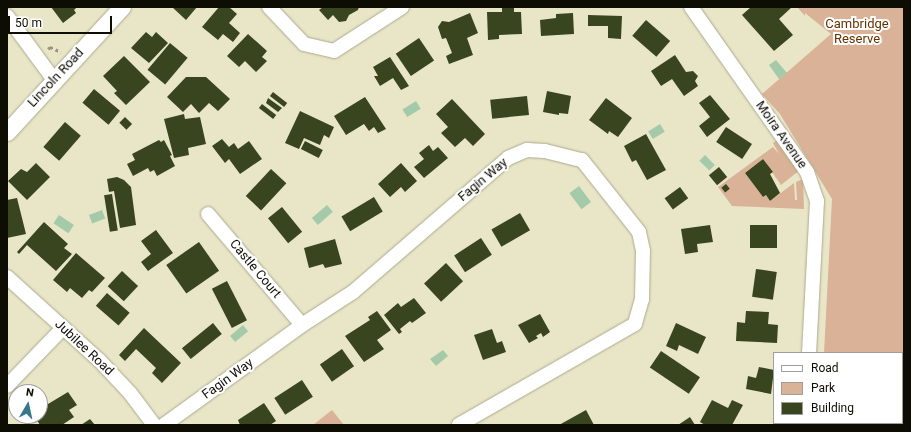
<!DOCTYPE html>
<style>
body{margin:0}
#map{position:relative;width:911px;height:432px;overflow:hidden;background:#e9e6c8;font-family:Roboto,sans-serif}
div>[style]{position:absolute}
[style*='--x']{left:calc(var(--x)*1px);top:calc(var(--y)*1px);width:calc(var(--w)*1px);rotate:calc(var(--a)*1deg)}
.green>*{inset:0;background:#d9b297}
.water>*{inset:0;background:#a5caa9;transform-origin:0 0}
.building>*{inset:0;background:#38451f;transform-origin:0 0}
.path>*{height:2.5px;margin-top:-1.25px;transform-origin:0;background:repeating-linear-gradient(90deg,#97957e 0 3px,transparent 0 6px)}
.roads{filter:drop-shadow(0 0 1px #aca98e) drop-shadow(0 0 1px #aca98e)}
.minor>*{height:14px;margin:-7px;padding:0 7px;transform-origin:7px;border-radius:7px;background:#fff}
.tertiary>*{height:17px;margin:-8.5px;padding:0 8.5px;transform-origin:8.5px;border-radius:8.5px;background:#fff}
span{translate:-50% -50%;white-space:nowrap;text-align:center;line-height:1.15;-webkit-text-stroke:4px #fff;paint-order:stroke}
.park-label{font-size:13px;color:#643201}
.street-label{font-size:13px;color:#0e0d04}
.frame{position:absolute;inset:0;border:8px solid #0e0d04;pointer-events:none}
.legend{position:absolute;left:773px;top:352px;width:130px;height:72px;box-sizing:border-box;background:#fff;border:1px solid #9f9e9b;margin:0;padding:5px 7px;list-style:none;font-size:12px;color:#0e0d04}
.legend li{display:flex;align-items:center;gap:8px;height:20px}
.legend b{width:20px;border:1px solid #9f9e9b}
.north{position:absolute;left:8px;top:384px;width:40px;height:40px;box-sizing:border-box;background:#fff;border:1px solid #9f9e9b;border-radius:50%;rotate:9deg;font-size:11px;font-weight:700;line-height:16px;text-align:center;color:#0e0d04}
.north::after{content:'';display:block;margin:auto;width:14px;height:18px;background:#357888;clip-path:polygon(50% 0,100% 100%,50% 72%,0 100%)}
.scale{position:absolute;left:8px;top:16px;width:104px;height:18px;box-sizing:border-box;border:2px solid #0e0d04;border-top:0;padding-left:5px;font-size:12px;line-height:14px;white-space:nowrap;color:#0e0d04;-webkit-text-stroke:3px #fff;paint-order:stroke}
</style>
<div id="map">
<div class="green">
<i style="clip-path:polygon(797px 7px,904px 7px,904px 425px,816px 425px,817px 423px,902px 423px,902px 353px,824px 353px,832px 199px,780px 114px,762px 94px,831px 34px,805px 13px,805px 16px)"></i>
<i style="clip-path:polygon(779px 139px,800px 170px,781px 185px,763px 159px,745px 173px,763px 197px,766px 195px,770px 201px,794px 183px,795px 200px,797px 200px,796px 182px,803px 179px,804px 209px,732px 206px,718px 187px,773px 147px,779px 154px,773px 143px)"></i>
<i style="clip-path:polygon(332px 410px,344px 425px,313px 425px)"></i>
</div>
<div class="water">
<i style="clip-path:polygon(776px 60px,787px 73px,779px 79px,769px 65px)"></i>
<i style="left:416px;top:101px;width:9px;height:16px;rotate:58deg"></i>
<i style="left:660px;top:124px;width:9px;height:14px;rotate:58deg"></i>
<i style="left:705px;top:155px;width:14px;height:8px;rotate:45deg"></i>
<i style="left:579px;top:186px;width:20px;height:12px;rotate:53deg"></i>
<i style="left:327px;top:205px;width:9px;height:20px;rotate:49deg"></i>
<i style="left:102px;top:210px;width:9px;height:14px;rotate:69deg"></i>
<i style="left:59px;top:215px;width:18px;height:10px;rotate:34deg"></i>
<i style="left:243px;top:325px;width:8px;height:17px;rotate:50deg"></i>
<i style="clip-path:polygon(443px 350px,448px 356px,436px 366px,430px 359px)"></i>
</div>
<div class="building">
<i style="clip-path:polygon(51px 7px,77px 7px,74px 10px,76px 13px,63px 23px)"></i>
<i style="clip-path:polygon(172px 7px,197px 7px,186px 20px)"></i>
<i style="clip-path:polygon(219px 7px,229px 7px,237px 14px,229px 23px,240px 33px,233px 42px,223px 34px,218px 40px,202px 27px)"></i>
<i style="clip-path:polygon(323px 7px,359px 7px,358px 10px,349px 15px,346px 21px,339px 22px,333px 15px,328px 20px,319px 10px)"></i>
<i style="clip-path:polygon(502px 7px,514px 7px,514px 12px,521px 12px,522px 34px,499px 35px,499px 39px,488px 40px,487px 12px,502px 12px)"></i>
<i style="clip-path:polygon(751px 7px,792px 7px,779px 19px,793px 35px,774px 51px,742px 15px)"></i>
<i style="clip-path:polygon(470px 13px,478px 33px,467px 38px,473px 55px,449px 64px,446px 56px,452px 53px,446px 38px,442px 39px,438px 27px,442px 21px,449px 22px)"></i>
<i style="clip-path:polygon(573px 13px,574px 34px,541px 36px,540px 20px,556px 18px,556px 14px)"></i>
<i style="clip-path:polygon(588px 15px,622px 16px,621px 39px,608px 38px,608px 26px,588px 26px)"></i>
<i style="left:646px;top:20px;width:32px;height:21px;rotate:41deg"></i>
<i style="clip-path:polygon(146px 32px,152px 37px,156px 32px,168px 43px,149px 63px,131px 48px)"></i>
<i style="clip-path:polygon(248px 34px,267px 51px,262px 57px,267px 61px,256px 72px,245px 61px,239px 67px,227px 56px)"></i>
<i style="left:419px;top:38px;width:27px;height:28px;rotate:56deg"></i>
<i style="left:170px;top:43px;width:23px;height:35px;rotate:40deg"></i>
<i style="clip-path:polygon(675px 55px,686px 72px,693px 71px,698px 76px,695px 81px,698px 86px,684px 96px,672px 79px,661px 86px,651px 71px)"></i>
<i style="clip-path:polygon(124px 56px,150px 82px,126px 105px,114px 93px,117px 91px,103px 76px)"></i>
<i style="clip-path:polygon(390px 57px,409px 86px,401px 90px,393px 78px,380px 86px,374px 76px,378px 76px,373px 67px)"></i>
<i style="clip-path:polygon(186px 77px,206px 77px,230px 99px,218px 111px,209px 103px,199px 113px,191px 104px,183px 112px,167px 97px)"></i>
<i style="left:94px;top:89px;width:34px;height:18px;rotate:40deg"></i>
<i style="clip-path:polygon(547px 91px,571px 96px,568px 114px,559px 113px,559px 115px,543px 112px)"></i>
<i style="left:273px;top:92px;width:18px;height:5px;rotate:38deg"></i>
<i style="clip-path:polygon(710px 95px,730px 119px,707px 137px,699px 126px,710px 117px,699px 103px)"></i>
<i style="left:527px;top:96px;width:19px;height:37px;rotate:84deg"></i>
<i style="clip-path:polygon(365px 97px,386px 129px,378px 133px,374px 127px,369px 131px,364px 124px,346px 135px,334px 116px)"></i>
<i style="clip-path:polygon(268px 98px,282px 108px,278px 112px,266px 103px)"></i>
<i style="clip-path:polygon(606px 98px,632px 118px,618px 137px,609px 131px,608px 134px,589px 120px)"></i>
<i style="clip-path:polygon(452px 99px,485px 134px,473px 146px,465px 138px,455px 147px,441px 133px,448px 127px,436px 114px)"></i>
<i style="left:262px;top:104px;width:18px;height:5px;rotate:38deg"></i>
<i style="clip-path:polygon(300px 111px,334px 127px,329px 138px,324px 135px,320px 145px,304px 138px,299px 149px,285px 143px)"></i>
<i style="clip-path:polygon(184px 114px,185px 119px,200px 117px,206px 144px,188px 148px,189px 155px,174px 158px,164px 119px)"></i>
<i style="left:125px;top:117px;width:10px;height:8px;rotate:45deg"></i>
<i style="left:65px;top:122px;width:21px;height:33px;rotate:41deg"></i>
<i style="left:726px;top:127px;width:31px;height:18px;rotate:33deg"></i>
<i style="clip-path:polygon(646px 134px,666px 170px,647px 180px,636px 160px,632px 162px,624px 146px)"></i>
<i style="clip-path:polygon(222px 139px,229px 147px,234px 143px,238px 149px,249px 141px,262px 159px,240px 174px,229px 159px,225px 163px,212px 146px)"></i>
<i style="clip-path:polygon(159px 140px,161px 142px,164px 140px,172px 155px,170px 156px,175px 166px,157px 176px,154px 170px,150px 172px,148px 168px,133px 176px,127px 164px,135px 160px,132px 154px)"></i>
<i style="left:305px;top:141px;width:20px;height:9px;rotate:27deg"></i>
<i style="clip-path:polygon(429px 145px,433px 151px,438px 147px,448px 158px,424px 178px,414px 167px,424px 159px,419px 153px)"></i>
<i style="clip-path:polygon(763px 159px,773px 172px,770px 174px,780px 193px,770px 201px,766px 195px,763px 197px,745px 173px)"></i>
<i style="clip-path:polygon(36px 163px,50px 177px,27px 200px,8px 181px,21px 169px,27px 172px)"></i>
<i style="clip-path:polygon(401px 163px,417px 181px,405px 192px,401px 187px,390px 197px,378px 184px)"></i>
<i style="left:719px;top:167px;width:13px;height:13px;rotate:51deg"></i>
<i style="left:271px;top:169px;width:21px;height:37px;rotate:43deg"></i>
<i style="clip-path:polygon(117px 177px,124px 180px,131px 187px,136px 225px,120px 228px,114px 191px,109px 192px,107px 179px)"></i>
<i style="left:726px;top:184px;width:6px;height:6px;rotate:51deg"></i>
<i style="left:680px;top:187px;width:14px;height:19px;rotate:54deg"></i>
<i style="left:112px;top:194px;width:37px;height:8px;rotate:81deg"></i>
<i style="left:374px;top:197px;width:17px;height:38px;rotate:59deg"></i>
<i style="clip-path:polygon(17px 198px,26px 234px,7px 238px,7px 200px)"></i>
<i style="left:282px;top:207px;width:32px;height:18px;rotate:51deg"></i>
<i style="left:520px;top:213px;width:20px;height:33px;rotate:60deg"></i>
<i style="clip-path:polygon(44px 222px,68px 244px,64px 248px,72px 254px,56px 271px,27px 245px,19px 254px,17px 252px)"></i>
<i style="clip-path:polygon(710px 225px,713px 242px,697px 244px,698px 252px,685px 254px,681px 229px)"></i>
<i style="left:777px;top:225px;width:23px;height:27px;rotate:90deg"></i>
<i style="clip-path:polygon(156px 230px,173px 253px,148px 271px,141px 262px,151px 254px,141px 241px)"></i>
<i style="left:481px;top:238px;width:20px;height:32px;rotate:57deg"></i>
<i style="clip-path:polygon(335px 239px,342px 264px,325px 268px,323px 264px,309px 268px,304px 248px)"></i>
<i style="left:199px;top:242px;width:35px;height:40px;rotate:55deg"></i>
<i style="clip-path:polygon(76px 253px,105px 278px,92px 292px,89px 290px,82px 298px,70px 288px,67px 292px,53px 280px)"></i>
<i style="left:446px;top:263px;width:25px;height:30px;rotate:47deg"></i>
<i style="left:756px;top:269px;width:21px;height:28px;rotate:8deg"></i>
<i style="left:122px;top:271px;width:22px;height:21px;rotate:43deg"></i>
<i style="left:227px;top:281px;width:44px;height:17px;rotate:63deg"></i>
<i style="left:107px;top:293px;width:30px;height:17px;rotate:41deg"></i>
<i style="clip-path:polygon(414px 298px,426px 313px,412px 323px,410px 321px,400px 329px,402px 332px,399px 334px,384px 315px,398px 303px,401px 307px)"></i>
<i style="clip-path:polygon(377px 311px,391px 330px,377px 340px,384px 349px,364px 362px,345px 336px,370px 320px,368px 317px)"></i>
<i style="clip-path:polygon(746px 311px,769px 312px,768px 324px,778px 325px,777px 343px,736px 341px,737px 322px,745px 323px)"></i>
<i style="clip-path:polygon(540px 314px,550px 332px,543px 337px,541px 333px,536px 336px,538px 338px,529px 343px,518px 325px)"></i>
<i style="left:213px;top:323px;width:14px;height:40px;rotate:51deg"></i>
<i style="clip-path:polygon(676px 323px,706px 337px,698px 354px,679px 345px,677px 351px,666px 346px)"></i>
<i style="clip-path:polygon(144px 328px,181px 363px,162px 383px,152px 373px,156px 368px,136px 349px,125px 361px,119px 355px)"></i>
<i style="clip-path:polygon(492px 329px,497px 343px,502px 341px,506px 352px,483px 360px,474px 335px)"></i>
<i style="left:342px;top:349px;width:21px;height:27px;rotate:55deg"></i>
<i style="left:661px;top:351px;width:47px;height:20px;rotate:34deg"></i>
<i style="clip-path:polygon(759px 367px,774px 370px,771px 394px,746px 389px,748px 376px,756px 378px)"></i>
<i style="left:302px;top:380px;width:20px;height:33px;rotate:57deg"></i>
<i style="clip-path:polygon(40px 392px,48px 404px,68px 392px,77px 405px,69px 410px,74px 417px,62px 425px,40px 425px,34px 416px,40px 416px)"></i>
<i style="clip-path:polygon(712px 400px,728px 408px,732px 400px,743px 405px,732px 425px,705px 425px,700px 422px)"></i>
<i style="clip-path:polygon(264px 403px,276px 421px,270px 425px,240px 425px,238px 420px)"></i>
<i style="clip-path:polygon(586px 410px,594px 425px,559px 425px)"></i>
<i style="clip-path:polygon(690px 417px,695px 425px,678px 425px)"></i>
<i style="clip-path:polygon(90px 419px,95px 425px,81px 425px)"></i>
</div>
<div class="path">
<i style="--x:48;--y:49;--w:3;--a:-45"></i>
<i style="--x:50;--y:47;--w:12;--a:24"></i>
</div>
<div class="roads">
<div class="minor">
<i style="--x:269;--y:7;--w:51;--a:46.6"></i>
<i style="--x:304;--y:44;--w:31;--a:13"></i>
<i style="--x:334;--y:51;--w:81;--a:-32.9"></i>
<i style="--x:691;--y:7;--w:202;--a:54.9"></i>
<i style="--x:807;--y:172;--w:31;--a:71"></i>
<i style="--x:817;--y:201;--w:152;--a:93"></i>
<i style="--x:7;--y:16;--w:79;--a:53.7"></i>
<i style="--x:208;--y:214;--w:145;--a:49.7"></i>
<i style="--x:7;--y:277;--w:124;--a:42.1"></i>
<i style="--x:99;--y:360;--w:45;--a:46.8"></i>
<i style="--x:130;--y:393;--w:40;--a:53"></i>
<i style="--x:7;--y:386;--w:81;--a:-46"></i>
<i style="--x:164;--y:425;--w:170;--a:-35.9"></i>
<i style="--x:302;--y:325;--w:61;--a:-32.9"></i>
<i style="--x:353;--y:292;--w:205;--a:-40.8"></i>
<i style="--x:508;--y:158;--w:21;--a:-23"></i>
<i style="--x:527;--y:150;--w:18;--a:3"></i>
<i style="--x:545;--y:151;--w:38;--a:14"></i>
<i style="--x:582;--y:160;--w:92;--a:51.6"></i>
<i style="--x:639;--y:232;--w:19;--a:78"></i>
<i style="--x:643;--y:251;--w:48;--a:91.2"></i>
<i style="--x:642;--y:299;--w:26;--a:106"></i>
<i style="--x:635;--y:324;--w:203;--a:150.2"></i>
<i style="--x:793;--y:425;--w:4;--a:-34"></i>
</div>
<div class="tertiary">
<i style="--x:7;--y:132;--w:170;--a:-47.4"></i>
</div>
</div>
<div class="park-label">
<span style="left:857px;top:32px">Cambridge<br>Reserve</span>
</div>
<div class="street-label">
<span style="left:56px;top:78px;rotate:-47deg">Lincoln Road</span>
<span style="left:781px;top:135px;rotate:55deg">Moira Avenue</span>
<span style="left:483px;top:180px;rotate:-40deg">Fagin Way</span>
<span style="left:255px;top:269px;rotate:50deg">Castle Court</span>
<span style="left:84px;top:348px;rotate:43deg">Jubilee Road</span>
<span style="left:228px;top:379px;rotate:-36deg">Fagin Way</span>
</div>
<div class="frame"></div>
<ul class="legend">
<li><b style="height:5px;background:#fff"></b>Road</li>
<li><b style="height:11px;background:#d9b297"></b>Park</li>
<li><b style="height:11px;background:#38451f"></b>Building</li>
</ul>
<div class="north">N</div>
<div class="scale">50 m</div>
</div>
